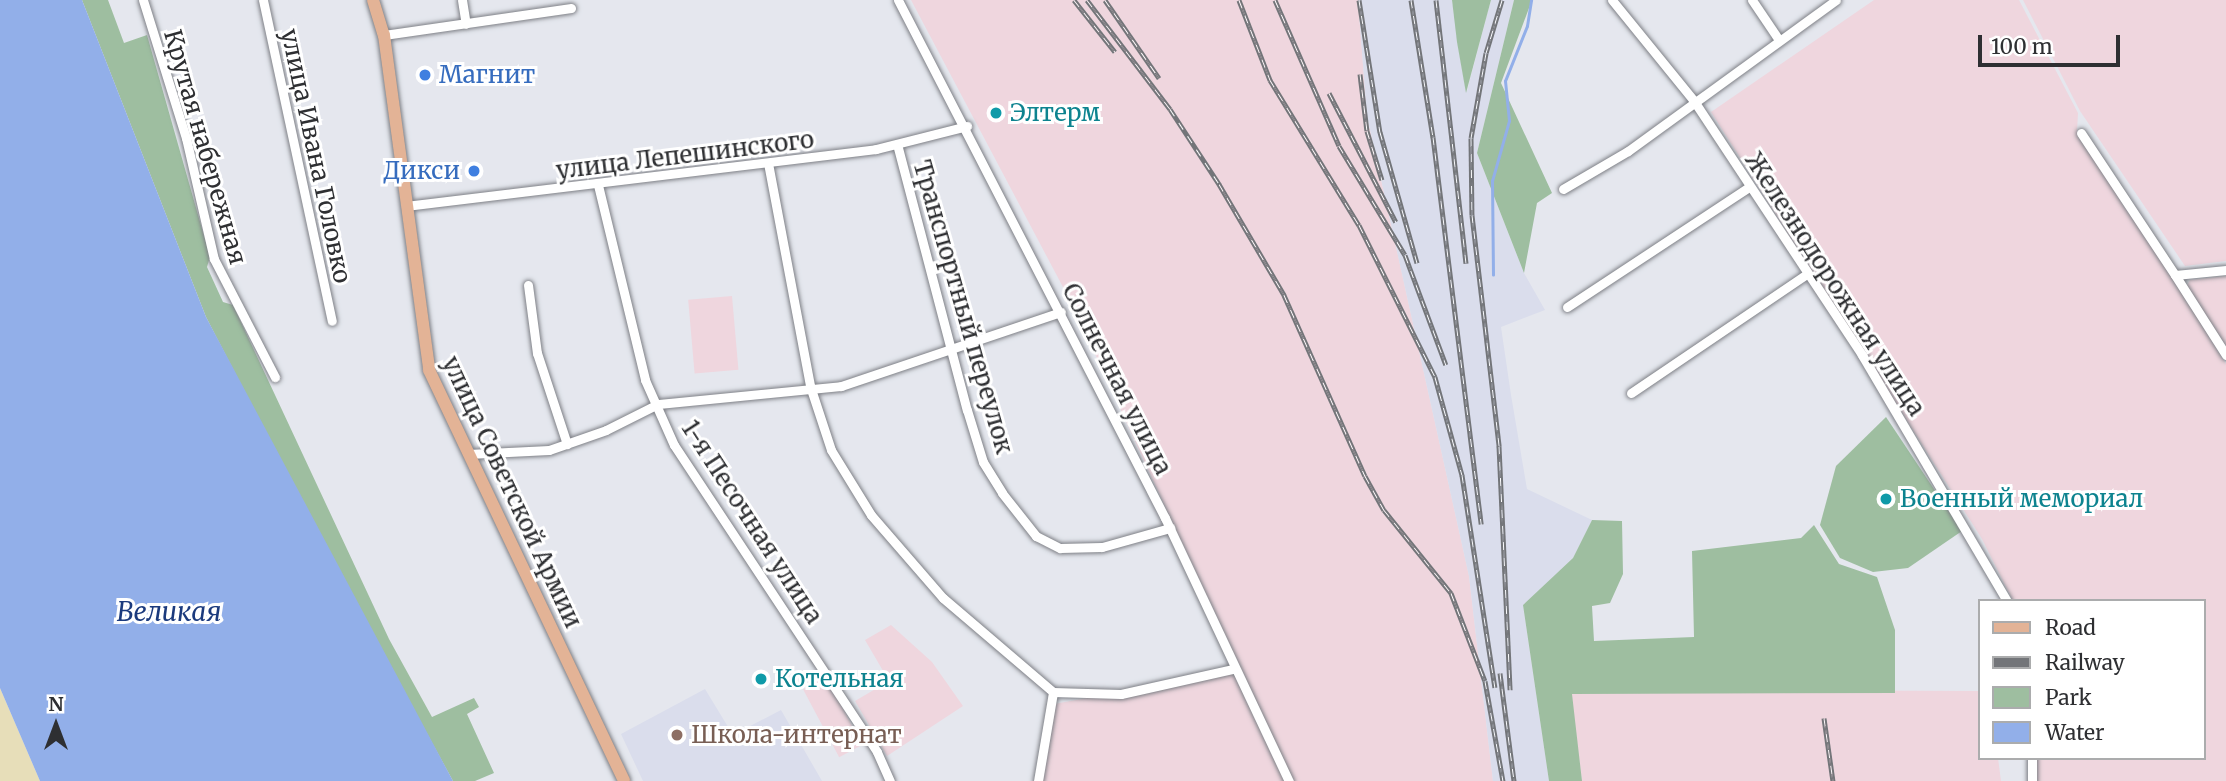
<!DOCTYPE html>
<meta charset="utf-8">
<style>
body{margin:0}
#map{position:relative;width:2226px;height:781px;overflow:hidden;background:#e5e7ee;font-family:Merriweather,serif}
div>[style]{position:absolute}
[style*='--x']{left:calc(var(--x)*1px);top:calc(var(--y)*1px);width:calc(var(--w)*1px);rotate:calc(var(--a)*1deg)}
.industrial>*{inset:0;background:#efd6de;transform-origin:0 0}
.built>*{inset:0;background:#daddec}
.green>*{inset:0;background:#9ebea0}
.sand>*{inset:0;background:#e7deb9}
.water>*{inset:0;background:#92afe9}
.stream>*{height:2.5px;margin:-1.25px;padding:0 1.25px;transform-origin:1.25px;border-radius:1.25px;background:#92afe9}
.roads{filter:drop-shadow(0 0 2px #7e8086) drop-shadow(0 0 2px #7e8086)}
.minor>*{height:9px;margin:-4.5px;padding:0 4.5px;transform-origin:4.5px;border-radius:4.5px;background:#fff}
.major>*{height:12px;margin:-6px;padding:0 6px;transform-origin:6px;border-radius:6px;background:#e3b396}
.rail>*{height:5px;margin-top:-2.5px;transform-origin:0;background:repeating-linear-gradient(90deg,#fff 0 8px,#737579 0 16px);box-sizing:border-box;border-block:2px solid #737579}
.dots>*{width:19px;height:19px;translate:-50% -50%;box-sizing:border-box;border:4px solid #fff;border-radius:50%}
span{translate:-50% -50%;white-space:nowrap;text-align:center;line-height:1.15;-webkit-text-stroke:6px #fff;paint-order:stroke}
.shop-label{font-size:24px;color:#366cbe}
.left{translate:0 -50%;text-align:left}
.right{translate:-100% -50%;text-align:right}
.culture-label{font-size:24px;color:#0d838f}
.street-label{font-size:24px;color:#2e2f32}
.education-label{font-size:24px;color:#785e54}
.water-label{font-size:26px;color:#1b3a7d;font-style:italic}
.legend{position:absolute;left:1978px;top:599px;width:228px;height:161px;box-sizing:border-box;background:#fff;border:2px solid #abacad;margin:0;padding:9px 12px;list-style:none;font-size:21px;color:#2e2f32}
.legend li{display:flex;align-items:center;gap:14px;height:35px}
.legend b{width:35px;border:2px solid #abacad}
.north{position:absolute;left:21px;top:690px;width:70px;height:70px;-webkit-text-stroke:5px #fff;paint-order:stroke;rotate:0deg;font-size:19px;font-weight:700;line-height:28px;text-align:center;color:#2e2f32}
.north::after{content:'';display:block;margin:auto;width:24px;height:32px;background:#2e2f32;clip-path:polygon(50% 0,100% 100%,50% 72%,0 100%)}
.scale{position:absolute;left:1978px;top:35px;width:142px;height:32px;box-sizing:border-box;border:4px solid #2e2f32;border-top:0;padding-left:9px;font-size:21px;line-height:24px;white-space:nowrap;color:#2e2f32;-webkit-text-stroke:5px #fff;paint-order:stroke}
</style>
<div id="map">
<div class="industrial">
<i style="clip-path:polygon(911px 0,1358px 0,1367px 116px,1469px 576px,1493px 781px,1041px 781px,1054px 704px,1240px 670px,1073px 306px)"></i>
<i style="clip-path:polygon(1874px 0,2019px 0,2078px 113px,2077px 132px,2125px 208px,2143px 227px,2226px 364px,2226px 781px,2035px 781px,2035px 758px,2203px 758px,2203px 601px,2013px 601px,1982px 539px,1711px 112px)"></i>
<i style="clip-path:polygon(2023px 0,2226px 0,2226px 261px,2185px 266px,2080px 111px)"></i>
<i style="clip-path:polygon(2226px 276px,2226px 346px,2186px 287px,2190px 280px)"></i>
<i style="left:732px;top:296px;width:74px;height:44px;rotate:85deg"></i>
<i style="clip-path:polygon(891px 625px,932px 662px,963px 706px,887px 756px,855px 701px,889px 681px,865px 640px)"></i>
<i style="left:826px;top:677px;width:77px;height:26px;rotate:62deg"></i>
<i style="clip-path:polygon(1687px 690px,1979px 691px,1979px 758px,1998px 758px,2001px 781px,1582px 781px,1571px 694px)"></i>
</div>
<div class="built">
<i style="clip-path:polygon(1358px 0,1452px 0,1467px 91px,1491px 0,1514px 0,1477px 153px,1524px 273px,1545px 310px,1501px 327px,1511px 395px,1527px 489px,1592px 520px,1573px 558px,1523px 605px,1549px 781px,1493px 781px,1469px 576px,1367px 116px)"></i>
<i style="clip-path:polygon(705px 689px,733px 735px,781px 710px,822px 781px,643px 781px,621px 734px)"></i>
</div>
<div class="green">
<i style="clip-path:polygon(82px 0,108px 0,124px 43px,147px 35px,210px 257px,207px 267px,223px 302px,233px 305px,389px 639px,432px 717px,474px 698px,479px 707px,467px 714px,494px 773px,475px 781px,453px 781px,329px 555px,206px 317px)"></i>
<i style="clip-path:polygon(1452px 0,1491px 0,1466px 93px,1457px 42px)"></i>
<i style="clip-path:polygon(1514px 0,1532px 0,1501px 83px,1552px 193px,1537px 203px,1524px 273px,1477px 153px)"></i>
<i style="clip-path:polygon(1886px 417px,1962px 531px,1908px 568px,1873px 572px,1840px 558px,1820px 525px,1836px 466px)"></i>
<i style="clip-path:polygon(1592px 520px,1622px 521px,1623px 574px,1610px 603px,1592px 606px,1594px 641px,1694px 637px,1692px 551px,1801px 538px,1814px 525px,1839px 564px,1877px 577px,1895px 630px,1895px 693px,1572px 694px,1582px 781px,1549px 781px,1523px 605px,1573px 558px)"></i>
</div>
<div class="sand">
<i style="clip-path:polygon(0 688px,40px 781px,0 781px)"></i>
</div>
<div class="water">
<i style="clip-path:polygon(0 0,82px 0,206px 317px,453px 781px,40px 781px,0 688px)"></i>
</div>
<div class="stream">
<i style="--x:1493;--y:275;--w:94;--a:-90.6"></i>
<i style="--x:1492;--y:181;--w:62;--a:-74.2"></i>
<i style="--x:1509;--y:121;--w:40;--a:-95.7"></i>
<i style="--x:1505;--y:81;--w:59;--a:-68.2"></i>
<i style="--x:1527;--y:26;--w:26;--a:-81"></i>
</div>
<div class="roads">
<div class="minor">
<i style="--x:143;--y:0;--w:145;--a:72.7"></i>
<i style="--x:186;--y:138;--w:124;--a:77"></i>
<i style="--x:214;--y:259;--w:133;--a:62.7"></i>
<i style="--x:263;--y:0;--w:328;--a:77.9"></i>
<i style="--x:462;--y:0;--w:24;--a:81"></i>
<i style="--x:898;--y:0;--w:583;--a:62.73"></i>
<i style="--x:1165;--y:518;--w:291;--a:64.8"></i>
<i style="--x:1612;--y:0;--w:130;--a:50.9"></i>
<i style="--x:1694;--y:101;--w:305;--a:56.5"></i>
<i style="--x:1862;--y:355;--w:286;--a:59.5"></i>
<i style="--x:1752;--y:0;--w:48;--a:56"></i>
<i style="--x:384;--y:35;--w:189;--a:-8.2"></i>
<i style="--x:2081;--y:133;--w:170;--a:56.5"></i>
<i style="--x:897;--y:144;--w:275;--a:75.3"></i>
<i style="--x:967;--y:410;--w:54;--a:72.9"></i>
<i style="--x:983;--y:462;--w:36;--a:58"></i>
<i style="--x:1002;--y:493;--w:55;--a:51.7"></i>
<i style="--x:1036;--y:536;--w:27;--a:27"></i>
<i style="--x:1060;--y:548;--w:42;--a:-1.4"></i>
<i style="--x:1102;--y:547;--w:71;--a:-15.6"></i>
<i style="--x:768;--y:163;--w:227;--a:79.3"></i>
<i style="--x:810;--y:386;--w:67;--a:71.8"></i>
<i style="--x:831;--y:450;--w:76;--a:58.4"></i>
<i style="--x:871;--y:515;--w:110;--a:49.1"></i>
<i style="--x:943;--y:598;--w:145;--a:40.5"></i>
<i style="--x:598;--y:185;--w:201;--a:76.4"></i>
<i style="--x:645;--y:380;--w:71;--a:66"></i>
<i style="--x:674;--y:445;--w:368;--a:56.5"></i>
<i style="--x:877;--y:752;--w:32;--a:66"></i>
<i style="--x:1563;--y:189;--w:75;--a:-30.3"></i>
<i style="--x:1628;--y:151;--w:257;--a:-36"></i>
<i style="--x:406;--y:206;--w:473;--a:-6.9"></i>
<i style="--x:876;--y:149;--w:94;--a:-14.2"></i>
<i style="--x:2226;--y:270;--w:51;--a:174.4"></i>
<i style="--x:2175;--y:275;--w:95;--a:57.5"></i>
<i style="--x:528;--y:285;--w:69;--a:82.5"></i>
<i style="--x:537;--y:353;--w:96;--a:71.8"></i>
<i style="--x:1567;--y:307;--w:218;--a:-33.4"></i>
<i style="--x:1631;--y:393;--w:212;--a:-34.1"></i>
<i style="--x:468;--y:454;--w:81;--a:-2.8"></i>
<i style="--x:549;--y:450;--w:60;--a:-19.3"></i>
<i style="--x:606;--y:430;--w:58;--a:-26.6"></i>
<i style="--x:658;--y:404;--w:184;--a:-5.6"></i>
<i style="--x:841;--y:386;--w:232;--a:-18.6"></i>
<i style="--x:1053;--y:692;--w:68;--a:1.7"></i>
<i style="--x:1121;--y:694;--w:115;--a:-12.6"></i>
<i style="--x:2032;--y:758;--w:23;--a:90"></i>
<i style="--x:1038;--y:781;--w:90;--a:-80.4"></i>
</div>
<div class="major">
<i style="--x:373;--y:0;--w:37;--a:73"></i>
<i style="--x:384;--y:35;--w:338;--a:82.3"></i>
<i style="--x:429;--y:370;--w:455;--a:64.6"></i>
</div>
</div>
<div class="rail">
<i style="--x:1074;--y:0;--w:66;--a:51.7"></i>
<i style="--x:1087;--y:0;--w:137;--a:52.7"></i>
<i style="--x:1170;--y:109;--w:90;--a:56.8"></i>
<i style="--x:1219;--y:184;--w:129;--a:59.6"></i>
<i style="--x:1284;--y:295;--w:198;--a:65.9"></i>
<i style="--x:1365;--y:476;--w:39;--a:61"></i>
<i style="--x:1384;--y:510;--w:107;--a:51.1"></i>
<i style="--x:1451;--y:593;--w:94;--a:68.9"></i>
<i style="--x:1485;--y:681;--w:102;--a:79.8"></i>
<i style="--x:1105;--y:0;--w:95;--a:55.3"></i>
<i style="--x:1239;--y:0;--w:86;--a:68.8"></i>
<i style="--x:1270;--y:80;--w:170;--a:58.5"></i>
<i style="--x:1359;--y:225;--w:170;--a:63.4"></i>
<i style="--x:1435;--y:377;--w:102;--a:74.6"></i>
<i style="--x:1462;--y:475;--w:215;--a:81.2"></i>
<i style="--x:1275;--y:0;--w:159;--a:66.3"></i>
<i style="--x:1339;--y:146;--w:127;--a:58.8"></i>
<i style="--x:1405;--y:255;--w:117;--a:69.6"></i>
<i style="--x:1359;--y:0;--w:134;--a:81"></i>
<i style="--x:1380;--y:132;--w:136;--a:74.2"></i>
<i style="--x:1411;--y:0;--w:139;--a:80.9"></i>
<i style="--x:1433;--y:137;--w:390;--a:82.9"></i>
<i style="--x:1436;--y:0;--w:265;--a:83.5"></i>
<i style="--x:1502;--y:0;--w:55;--a:106.8"></i>
<i style="--x:1486;--y:53;--w:86;--a:100"></i>
<i style="--x:1471;--y:138;--w:77;--a:89.3"></i>
<i style="--x:1472;--y:215;--w:233;--a:83.3"></i>
<i style="--x:1499;--y:446;--w:244;--a:87.4"></i>
<i style="--x:1360;--y:74;--w:57;--a:83"></i>
<i style="--x:1367;--y:131;--w:51;--a:73"></i>
<i style="--x:1329;--y:93;--w:145;--a:62.6"></i>
<i style="--x:1500;--y:673;--w:109;--a:82.6"></i>
<i style="--x:1824;--y:718;--w:64;--a:81.9"></i>
</div>
<div class="dots">
<i style="left:425px;top:75px;background:#3f7fe0"></i>
<i style="left:996px;top:113px;background:#0f9aa8"></i>
<i style="left:474px;top:171px;background:#3f7fe0"></i>
<i style="left:1886px;top:499px;background:#0f9aa8"></i>
<i style="left:761px;top:679px;background:#0f9aa8"></i>
<i style="left:677px;top:735px;background:#8d6e63"></i>
</div>
<div class="shop-label">
<span class="left" style="left:439px;top:75px">Магнит</span>
<span class="right" style="left:460px;top:171px">Дикси</span>
</div>
<div class="culture-label">
<span class="left" style="left:1010px;top:113px">Элтерм</span>
<span class="left" style="left:1900px;top:499px">Военный мемориал</span>
<span class="left" style="left:775px;top:679px">Котельная</span>
</div>
<div class="street-label">
<span style="left:205px;top:147px;rotate:74deg">Крутая набережная</span>
<span style="left:685px;top:155px;rotate:-7deg">улица Лепешинского</span>
<span style="left:316px;top:156px;rotate:78deg">улица Ивана Головко</span>
<span style="left:1835px;top:284px;rotate:57deg">Железнодорожная улица</span>
<span style="left:963px;top:307px;rotate:74deg">Транспортный переулок</span>
<span style="left:1117px;top:379px;rotate:63deg">Солнечная улица</span>
<span style="left:512px;top:492px;rotate:65deg">улица Советской Армии</span>
<span style="left:752px;top:522px;rotate:57deg">1-я Песочная улица</span>
</div>
<div class="education-label">
<span class="left" style="left:691px;top:735px">Школа-интернат</span>
</div>
<div class="water-label">
<span style="left:169px;top:612px">Великая</span>
</div>
<ul class="legend">
<li><b style="height:9px;background:#e3b396"></b>Road</li>
<li><b style="height:9px;background:#737579"></b>Railway</li>
<li><b style="height:19px;background:#9ebea0"></b>Park</li>
<li><b style="height:19px;background:#92afe9"></b>Water</li>
</ul>
<div class="north">N</div>
<div class="scale">100 m</div>
</div>
